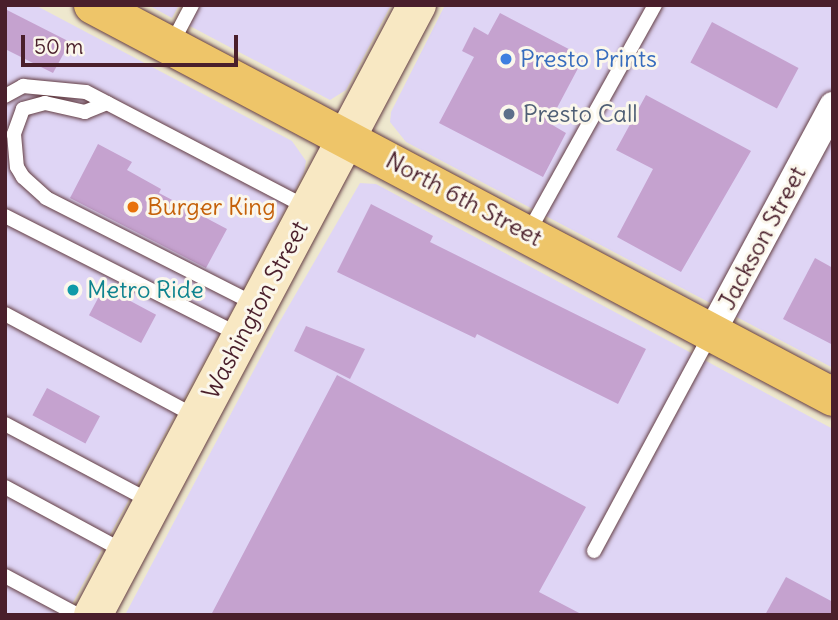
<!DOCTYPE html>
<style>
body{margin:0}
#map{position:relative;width:838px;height:620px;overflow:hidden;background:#eee8ce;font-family:Delius,sans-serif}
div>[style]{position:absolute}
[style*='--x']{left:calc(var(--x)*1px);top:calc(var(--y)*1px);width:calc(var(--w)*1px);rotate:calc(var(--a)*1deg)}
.built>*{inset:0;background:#dfd5f5}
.building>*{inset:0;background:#c5a2cf;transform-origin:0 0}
.roads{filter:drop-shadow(0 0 2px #633d43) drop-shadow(0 0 2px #633d43)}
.lane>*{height:14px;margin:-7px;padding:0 7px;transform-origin:7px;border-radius:7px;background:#fff}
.street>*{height:28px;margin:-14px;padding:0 14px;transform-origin:14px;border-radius:14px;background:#fff}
.secondary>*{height:38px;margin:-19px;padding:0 19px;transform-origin:19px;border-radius:19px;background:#f8e8c3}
.primary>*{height:38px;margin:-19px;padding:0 19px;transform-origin:19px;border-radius:19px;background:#eec569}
.dots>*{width:19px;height:19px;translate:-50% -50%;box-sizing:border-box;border:4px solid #fbf7ec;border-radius:50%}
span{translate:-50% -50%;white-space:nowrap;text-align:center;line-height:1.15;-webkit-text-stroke:6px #fbf7ec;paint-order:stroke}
.shop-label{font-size:24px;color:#366cbe}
.left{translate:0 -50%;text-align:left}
.service-label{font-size:24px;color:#4e5e75}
.street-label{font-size:24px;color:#4a1f2b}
.food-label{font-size:24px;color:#c56008}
.culture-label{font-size:24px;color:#0d838f}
.frame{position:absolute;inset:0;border:7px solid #4a1f2b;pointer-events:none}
.scale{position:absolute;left:21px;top:35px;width:217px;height:32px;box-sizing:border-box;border:4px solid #4a1f2b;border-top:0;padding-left:9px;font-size:21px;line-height:24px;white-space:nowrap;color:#4a1f2b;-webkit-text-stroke:5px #fbf7ec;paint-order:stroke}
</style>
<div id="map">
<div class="built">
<i style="clip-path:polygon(5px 5px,35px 5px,292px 141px,306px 161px,304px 173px,235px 305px,66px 615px,5px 615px)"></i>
<i style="clip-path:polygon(148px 5px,179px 5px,172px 18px)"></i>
<i style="clip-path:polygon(198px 5px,391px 5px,346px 90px,330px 100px,188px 25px)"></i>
<i style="clip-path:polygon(445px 5px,833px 5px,833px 368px,406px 142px,390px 122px,391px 112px)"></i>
<i style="clip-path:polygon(360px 183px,376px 184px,833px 429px,833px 615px,125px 615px,276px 328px)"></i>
</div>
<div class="building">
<i style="clip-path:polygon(5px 9px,70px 42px,53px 73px,5px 49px)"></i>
<i style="clip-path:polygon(500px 13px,584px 57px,549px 123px,566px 133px,543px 177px,439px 123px,474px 57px,462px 51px,474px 27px,488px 35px)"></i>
<i style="left:712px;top:22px;width:98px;height:46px;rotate:28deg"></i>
<i style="clip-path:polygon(646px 95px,751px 151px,681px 272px,617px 237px,653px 169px,616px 150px)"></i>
<i style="clip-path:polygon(98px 144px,132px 162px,127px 170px,161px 189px,159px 193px,227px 229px,206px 268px,70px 198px)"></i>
<i style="clip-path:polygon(371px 204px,433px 236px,430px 242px,646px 349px,618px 404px,477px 334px,475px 338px,337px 272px)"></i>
<i style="clip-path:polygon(815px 258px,833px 268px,833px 345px,783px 319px)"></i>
<i style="left:104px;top:287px;width:59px;height:32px;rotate:28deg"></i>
<i style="clip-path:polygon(306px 326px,365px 349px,350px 379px,294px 351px)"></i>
<i style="clip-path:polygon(337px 375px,586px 507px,539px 592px,583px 615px,211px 615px)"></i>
<i style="left:47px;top:388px;width:60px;height:31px;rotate:28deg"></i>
<i style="clip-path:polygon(786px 577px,833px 602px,833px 615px,765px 615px)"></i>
</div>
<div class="roads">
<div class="lane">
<i style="--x:171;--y:45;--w:45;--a:-62.3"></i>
<i style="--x:5;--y:96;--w:21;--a:-29"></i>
<i style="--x:23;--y:86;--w:63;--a:5.4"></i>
<i style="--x:86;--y:92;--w:250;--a:27.6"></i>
<i style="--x:107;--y:103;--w:24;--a:158"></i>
<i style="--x:85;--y:112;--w:41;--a:-167.3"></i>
<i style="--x:45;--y:103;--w:23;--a:165"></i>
<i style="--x:23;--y:109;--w:27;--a:110"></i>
<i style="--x:14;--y:134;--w:33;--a:85"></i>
<i style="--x:17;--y:167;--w:12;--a:59"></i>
<i style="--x:23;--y:177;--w:31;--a:42"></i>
<i style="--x:46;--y:198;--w:234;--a:26.9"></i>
<i style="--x:5;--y:216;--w:263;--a:26.9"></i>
<i style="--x:528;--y:233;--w:261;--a:-60.9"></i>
<i style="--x:5;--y:314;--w:216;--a:28.2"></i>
<i style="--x:5;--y:424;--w:166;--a:28"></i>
<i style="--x:5;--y:487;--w:136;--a:28.4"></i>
<i style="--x:594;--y:551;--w:247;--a:-61.7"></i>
<i style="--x:5;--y:576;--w:83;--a:28.1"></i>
</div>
<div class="street">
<i style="--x:711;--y:333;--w:258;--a:-61.7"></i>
</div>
<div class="secondary">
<i style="--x:93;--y:615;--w:691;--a:-62.03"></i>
</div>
<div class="primary">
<i style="--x:93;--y:5;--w:837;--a:27.91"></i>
</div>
</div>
<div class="dots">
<i style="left:506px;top:59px;background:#3f7fe0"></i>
<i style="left:509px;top:114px;background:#5c6f8a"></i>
<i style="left:133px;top:207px;background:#e8710a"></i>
<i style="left:73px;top:290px;background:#0f9aa8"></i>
</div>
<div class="shop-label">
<span class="left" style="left:520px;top:59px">Presto Prints</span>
</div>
<div class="service-label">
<span class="left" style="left:523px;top:114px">Presto Call</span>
</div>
<div class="street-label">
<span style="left:464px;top:199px;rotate:28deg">North 6th Street</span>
<span style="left:762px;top:238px;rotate:-62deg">Jackson Street</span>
<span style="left:255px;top:310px;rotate:-62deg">Washington Street</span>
</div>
<div class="food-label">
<span class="left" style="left:147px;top:207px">Burger King</span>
</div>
<div class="culture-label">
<span class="left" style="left:87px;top:290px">Metro Ride</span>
</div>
<div class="frame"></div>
<div class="scale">50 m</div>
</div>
